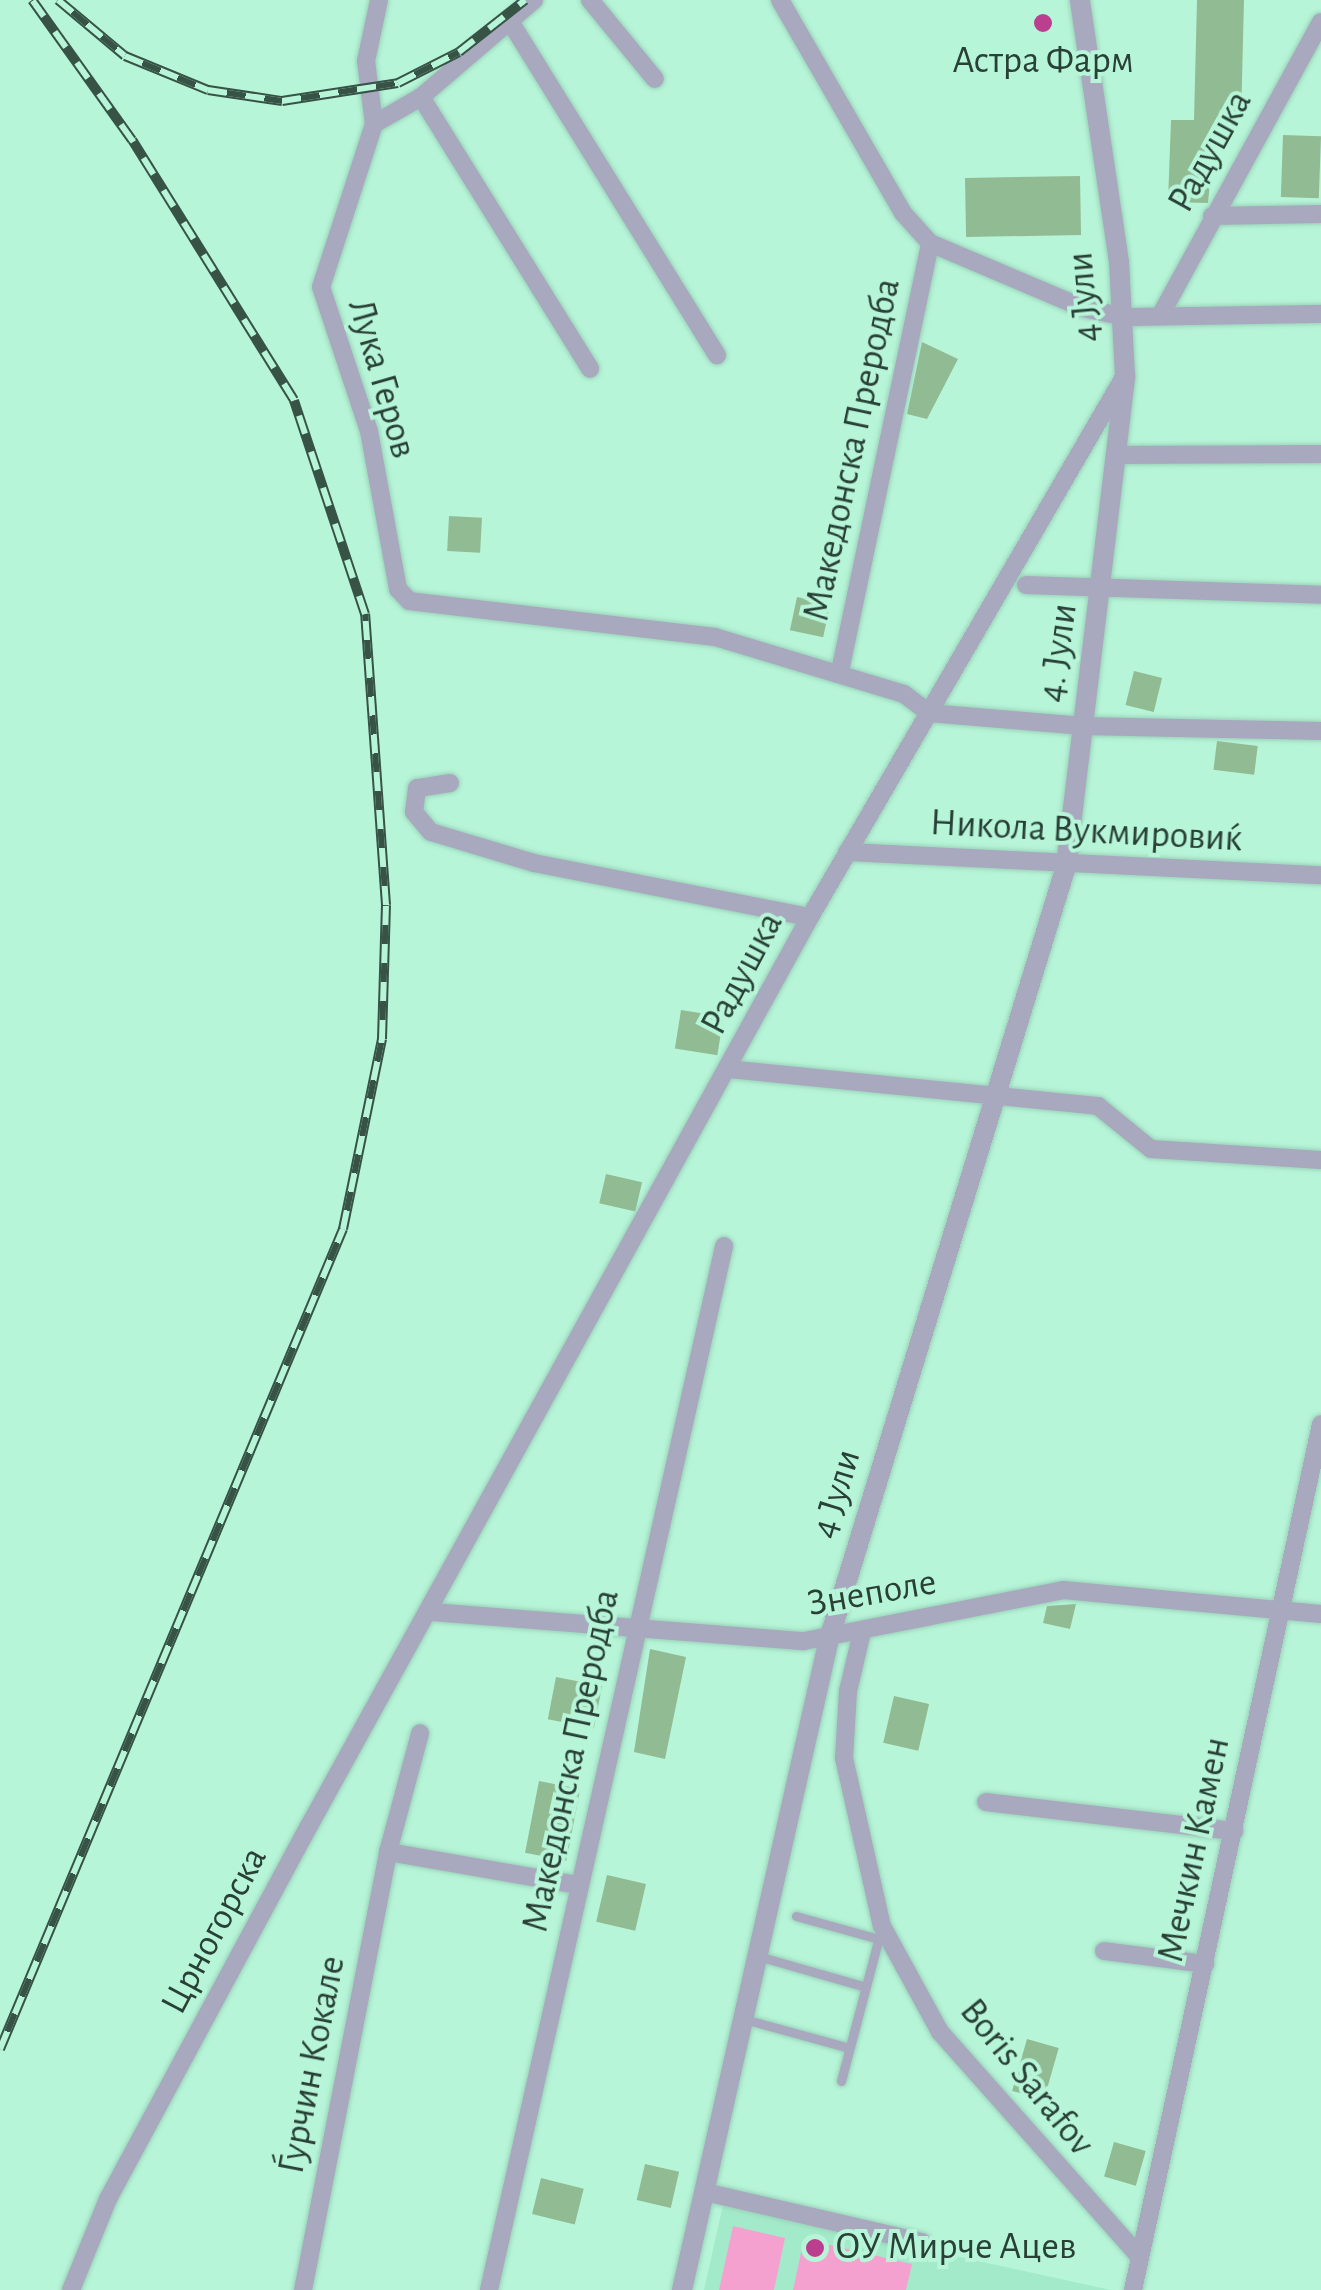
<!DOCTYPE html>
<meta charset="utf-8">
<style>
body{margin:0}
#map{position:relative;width:1321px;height:2290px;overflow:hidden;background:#b7f5d9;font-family:"Alegreya Sans",sans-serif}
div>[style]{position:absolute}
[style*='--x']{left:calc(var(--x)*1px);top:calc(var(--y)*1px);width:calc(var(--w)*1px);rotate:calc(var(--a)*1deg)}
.built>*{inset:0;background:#a3eaca}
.green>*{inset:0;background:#f5a1d0}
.building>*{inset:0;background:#91bb92;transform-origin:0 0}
.roads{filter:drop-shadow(0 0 2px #9ad1b8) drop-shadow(0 0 2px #9ad1b8)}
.service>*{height:9px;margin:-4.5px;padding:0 4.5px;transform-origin:4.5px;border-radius:4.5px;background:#a8a8bf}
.minor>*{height:18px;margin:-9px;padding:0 9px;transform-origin:9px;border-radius:9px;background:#a8a8bf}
.tertiary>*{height:20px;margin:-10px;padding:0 10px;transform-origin:10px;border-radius:10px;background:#a8a8bf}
.rail>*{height:10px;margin-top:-5px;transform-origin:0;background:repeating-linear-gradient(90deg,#b7f5d9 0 19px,#375346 0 38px);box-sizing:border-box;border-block:2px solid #375346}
.dots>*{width:28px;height:28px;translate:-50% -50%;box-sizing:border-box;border:5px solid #b7f5d9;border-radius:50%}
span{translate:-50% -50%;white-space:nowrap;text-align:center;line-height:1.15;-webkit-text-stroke:8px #b7f5d9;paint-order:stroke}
.poi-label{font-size:38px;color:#284035}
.left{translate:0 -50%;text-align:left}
.street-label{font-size:38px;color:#284035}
</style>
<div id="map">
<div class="built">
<i style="clip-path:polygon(723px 2205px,1111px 2290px,704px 2290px)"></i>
</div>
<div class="green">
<i style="clip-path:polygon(733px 2226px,785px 2238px,774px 2290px,719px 2290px)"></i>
<i style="clip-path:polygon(804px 2239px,912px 2264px,906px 2290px,793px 2290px)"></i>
</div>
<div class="building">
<i style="clip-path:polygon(1197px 0,1244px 0,1241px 121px,1216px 120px,1208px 203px,1168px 202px,1171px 120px,1194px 120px)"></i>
<i style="left:1283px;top:135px;width:38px;height:62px;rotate:2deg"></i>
<i style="left:1080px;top:176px;width:59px;height:115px;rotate:89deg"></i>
<i style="clip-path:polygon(922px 342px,958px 359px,927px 419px,907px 414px)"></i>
<i style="left:449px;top:516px;width:33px;height:35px;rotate:3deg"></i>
<i style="left:797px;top:597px;width:34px;height:34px;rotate:12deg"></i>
<i style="left:1134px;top:671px;width:29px;height:35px;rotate:14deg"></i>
<i style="left:1217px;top:741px;width:41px;height:29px;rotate:7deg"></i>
<i style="left:681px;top:1010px;width:43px;height:39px;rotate:9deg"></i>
<i style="left:606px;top:1174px;width:37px;height:30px;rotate:13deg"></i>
<i style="clip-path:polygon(1076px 1604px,1070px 1629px,1043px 1623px,1047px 1606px)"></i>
<i style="clip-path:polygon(650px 1649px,686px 1657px,665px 1759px,634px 1752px)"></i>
<i style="left:556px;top:1677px;width:47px;height:43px;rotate:11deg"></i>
<i style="left:894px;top:1696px;width:36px;height:48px;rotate:13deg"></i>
<i style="left:539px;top:1781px;width:42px;height:73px;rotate:11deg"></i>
<i style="left:607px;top:1875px;width:40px;height:48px;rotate:13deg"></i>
<i style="left:1027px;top:2039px;width:33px;height:54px;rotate:16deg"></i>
<i style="left:1114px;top:2142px;width:33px;height:36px;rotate:16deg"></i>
<i style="left:645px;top:2164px;width:35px;height:37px;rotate:13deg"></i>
<i style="left:541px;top:2178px;width:44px;height:37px;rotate:14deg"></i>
</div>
<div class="roads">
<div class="service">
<i style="--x:796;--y:1916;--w:86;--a:15.5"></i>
<i style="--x:758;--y:1956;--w:112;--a:16"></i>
<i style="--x:744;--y:2019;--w:109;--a:15.4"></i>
<i style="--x:841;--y:2081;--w:156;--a:-75.2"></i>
</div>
<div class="minor">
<i style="--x:379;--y:0;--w:62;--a:102"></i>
<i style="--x:366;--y:61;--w:64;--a:82.8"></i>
<i style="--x:374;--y:124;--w:171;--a:108"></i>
<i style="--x:321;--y:287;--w:152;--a:71.6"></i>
<i style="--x:369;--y:431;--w:161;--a:79.6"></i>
<i style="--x:398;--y:589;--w:16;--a:47"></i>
<i style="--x:409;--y:601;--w:308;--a:6.7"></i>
<i style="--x:715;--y:637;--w:197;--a:16.8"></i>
<i style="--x:904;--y:694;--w:31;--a:37"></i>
<i style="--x:929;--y:713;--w:155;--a:4.8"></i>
<i style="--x:1083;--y:726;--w:238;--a:1.2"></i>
<i style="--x:590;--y:0;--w:102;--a:50.6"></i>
<i style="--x:780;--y:0;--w:246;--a:60"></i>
<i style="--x:903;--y:213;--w:40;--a:48"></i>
<i style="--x:930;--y:243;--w:166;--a:23"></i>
<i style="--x:1083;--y:308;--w:43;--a:12.1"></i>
<i style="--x:1125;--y:317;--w:196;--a:-0.9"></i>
<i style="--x:511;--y:23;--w:391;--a:58.2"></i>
<i style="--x:421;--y:97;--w:320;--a:58.1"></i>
<i style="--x:374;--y:124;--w:54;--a:-29.9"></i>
<i style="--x:421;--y:97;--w:149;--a:-40.6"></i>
<i style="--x:1212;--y:216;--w:109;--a:-1.1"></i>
<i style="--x:1160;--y:316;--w:335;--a:-61.3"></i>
<i style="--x:1119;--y:455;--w:202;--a:-0.3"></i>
<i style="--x:1026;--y:585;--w:295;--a:1.9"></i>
<i style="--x:840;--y:671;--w:437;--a:-78.1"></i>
<i style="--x:450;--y:783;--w:33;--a:171"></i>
<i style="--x:417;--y:788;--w:24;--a:97"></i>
<i style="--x:414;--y:812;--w:26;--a:50"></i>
<i style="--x:431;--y:832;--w:108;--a:16.8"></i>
<i style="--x:534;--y:863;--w:281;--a:11.1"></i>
<i style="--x:847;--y:852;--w:475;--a:2.8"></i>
<i style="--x:728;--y:1069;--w:372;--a:5.7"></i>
<i style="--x:1098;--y:1106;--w:68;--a:39.1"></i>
<i style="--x:1151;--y:1149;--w:170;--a:3.7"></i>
<i style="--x:432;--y:1612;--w:373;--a:4.5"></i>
<i style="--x:804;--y:1641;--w:264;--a:-11.1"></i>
<i style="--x:1063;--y:1590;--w:259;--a:5.3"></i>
<i style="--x:862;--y:1632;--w:61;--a:103.3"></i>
<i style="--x:848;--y:1691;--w:67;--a:93.4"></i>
<i style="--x:844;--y:1758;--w:172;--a:77.3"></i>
<i style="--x:882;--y:1926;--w:121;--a:61.3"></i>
<i style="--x:940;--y:2032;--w:301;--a:48.4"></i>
<i style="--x:986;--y:1802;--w:250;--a:6.7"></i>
<i style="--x:388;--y:1852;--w:193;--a:9.9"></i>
<i style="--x:1104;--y:1951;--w:102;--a:7.3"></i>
<i style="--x:705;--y:2192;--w:223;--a:13"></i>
<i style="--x:71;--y:2290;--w:98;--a:-67.9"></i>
<i style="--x:108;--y:2199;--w:424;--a:-61.7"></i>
<i style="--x:309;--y:1826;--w:1038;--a:-61.14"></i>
<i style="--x:810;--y:917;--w:625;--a:-59.82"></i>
<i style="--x:303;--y:2290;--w:446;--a:-79"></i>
<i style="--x:388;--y:1852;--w:123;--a:-74.9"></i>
<i style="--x:489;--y:2290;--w:1070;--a:-77.31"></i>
<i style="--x:1133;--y:2290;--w:886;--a:-77.75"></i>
</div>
<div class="tertiary">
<i style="--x:682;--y:2290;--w:667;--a:-77.28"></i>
<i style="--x:829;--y:1639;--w:809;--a:-72.95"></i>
<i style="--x:1066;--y:866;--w:494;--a:-83.1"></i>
<i style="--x:1125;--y:376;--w:114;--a:-93"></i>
<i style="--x:1119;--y:262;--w:265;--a:-98.5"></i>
</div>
</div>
<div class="rail">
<i style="--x:58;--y:0;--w:87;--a:39.9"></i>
<i style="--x:125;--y:56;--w:90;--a:22.3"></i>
<i style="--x:208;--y:90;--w:75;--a:8.5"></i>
<i style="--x:282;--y:101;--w:117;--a:-8.8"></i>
<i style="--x:398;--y:83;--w:68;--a:-26.9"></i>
<i style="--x:459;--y:52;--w:84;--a:-38.2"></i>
<i style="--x:0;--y:2049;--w:889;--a:-67.3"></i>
<i style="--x:343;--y:1229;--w:194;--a:-78.4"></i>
<i style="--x:382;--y:1039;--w:134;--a:-88.3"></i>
<i style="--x:386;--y:905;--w:292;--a:-94.1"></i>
<i style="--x:365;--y:614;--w:225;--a:-108.4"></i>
<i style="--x:294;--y:400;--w:306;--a:-121.9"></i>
<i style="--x:132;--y:140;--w:172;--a:-125.5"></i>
</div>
<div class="dots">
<i style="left:1043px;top:23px;background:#bc3f8f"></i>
<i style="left:815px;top:2248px;background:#bc3f8f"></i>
</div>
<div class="poi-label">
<span style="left:1043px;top:62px">Астра Фарм</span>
<span class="left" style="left:835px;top:2248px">ОУ Мирче Ацев</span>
</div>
<div class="street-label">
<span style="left:1211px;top:152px;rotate:-61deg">Радушка</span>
<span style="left:1085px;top:297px;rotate:-95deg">4 Јули</span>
<span style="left:381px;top:379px;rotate:74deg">Лука Геров</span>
<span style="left:853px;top:450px;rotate:-78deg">Македонска Преродба</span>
<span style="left:1059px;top:653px;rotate:-82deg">4. Јули</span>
<span style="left:1086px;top:832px;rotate:3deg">Никола Вукмировиќ</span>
<span style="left:743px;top:974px;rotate:-62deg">Радушка</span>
<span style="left:837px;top:1494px;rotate:-73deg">4 Јули</span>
<span style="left:872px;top:1594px;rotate:-10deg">Знеполе</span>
<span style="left:572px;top:1761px;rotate:-78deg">Македонска Преродба</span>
<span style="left:1195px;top:1850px;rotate:-78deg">Мечкин Камен</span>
<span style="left:215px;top:1931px;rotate:-62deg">Црногорска</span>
<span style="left:313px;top:2065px;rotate:-79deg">Ѓурчин Кокале</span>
<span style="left:1026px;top:2078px;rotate:51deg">Boris Sarafov</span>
</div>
</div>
